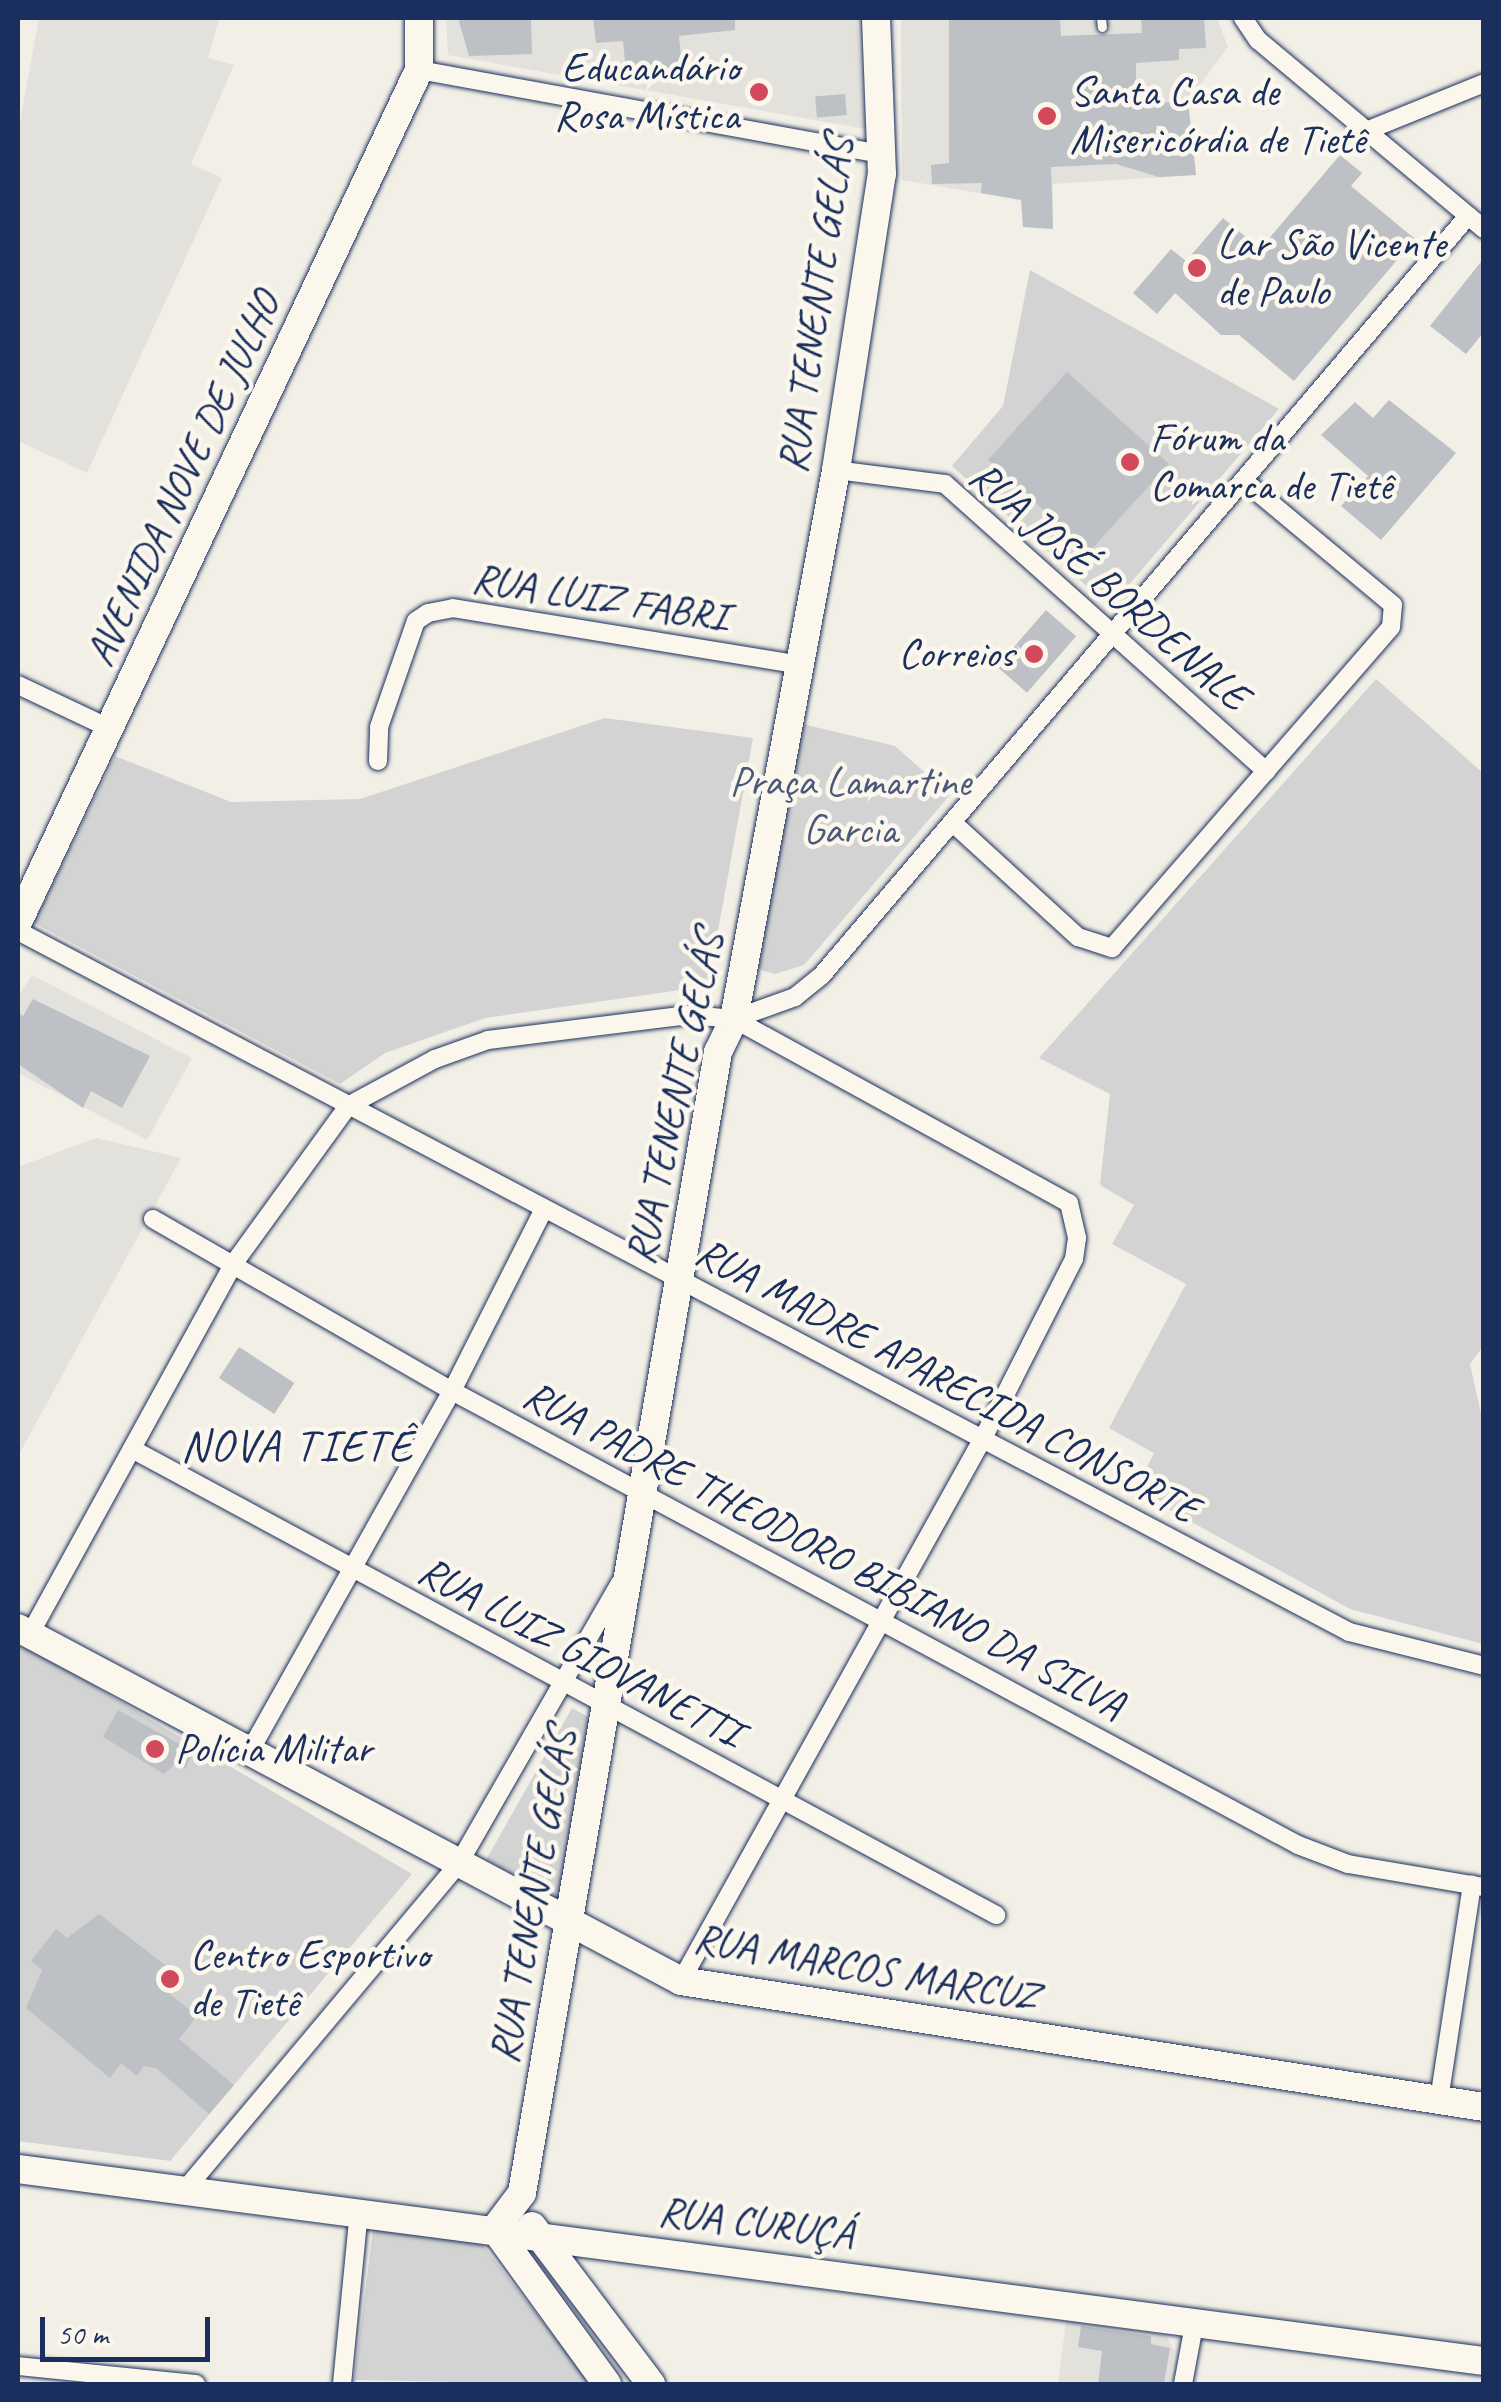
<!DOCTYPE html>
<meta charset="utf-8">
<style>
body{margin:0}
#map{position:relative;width:1501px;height:2402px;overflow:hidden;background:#f2efe6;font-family:Caveat,sans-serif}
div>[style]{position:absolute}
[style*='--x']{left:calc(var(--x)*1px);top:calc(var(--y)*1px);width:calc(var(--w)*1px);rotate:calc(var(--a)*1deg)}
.built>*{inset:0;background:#e2e1dc}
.green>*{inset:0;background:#d2d3d2}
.building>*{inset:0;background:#bdc0c4;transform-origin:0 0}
.roads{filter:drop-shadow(0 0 2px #1b2f5e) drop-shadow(0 0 2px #1b2f5e)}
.lane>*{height:9px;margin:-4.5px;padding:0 4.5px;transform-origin:4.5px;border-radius:4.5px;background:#fbf7ec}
.street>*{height:18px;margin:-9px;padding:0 9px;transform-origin:9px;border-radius:9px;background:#fbf7ec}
.secondary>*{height:28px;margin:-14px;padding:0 14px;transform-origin:14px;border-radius:14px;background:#fbf7ec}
.dots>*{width:28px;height:28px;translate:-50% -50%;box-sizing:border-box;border:5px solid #fbf7ec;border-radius:50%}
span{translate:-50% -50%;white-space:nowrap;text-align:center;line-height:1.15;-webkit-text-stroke:9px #fbf7ec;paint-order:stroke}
.poi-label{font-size:42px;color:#1b2f5e}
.right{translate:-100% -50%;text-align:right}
.left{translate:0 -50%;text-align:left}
.street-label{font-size:42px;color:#1b2f5e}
.park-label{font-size:42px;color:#49587b}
.neighbourhood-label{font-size:45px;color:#1b2f5e;letter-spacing:2.5px}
.frame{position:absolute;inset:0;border:20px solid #1b2f5e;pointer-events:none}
.scale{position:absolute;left:40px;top:2317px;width:170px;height:45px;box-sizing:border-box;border:5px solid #1b2f5e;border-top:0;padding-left:12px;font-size:30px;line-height:35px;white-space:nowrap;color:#1b2f5e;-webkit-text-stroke:8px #fbf7ec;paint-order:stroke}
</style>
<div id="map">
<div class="built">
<i style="clip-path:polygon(39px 18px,219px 18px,208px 58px,234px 65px,191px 164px,222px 178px,87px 473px,18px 441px,18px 132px)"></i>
<i style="clip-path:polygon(446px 18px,857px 18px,865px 129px,448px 55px)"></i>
<i style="clip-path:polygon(901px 18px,1217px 18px,1228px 47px,1188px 101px,1196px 175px,1053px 184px,1053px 229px,1023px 227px,1021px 200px,902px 180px)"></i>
<i style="clip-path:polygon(32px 975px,192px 1058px,147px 1140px,18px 1073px,18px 996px)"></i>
<i style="clip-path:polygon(96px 1138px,181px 1158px,18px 1456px,18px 1167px)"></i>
<i style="clip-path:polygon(1066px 2321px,1166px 2335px,1174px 2350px,1169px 2384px,1058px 2384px)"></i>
</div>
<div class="green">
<i style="clip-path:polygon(1030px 270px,1279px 409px,1110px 607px,952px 466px,1003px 406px)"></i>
<i style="clip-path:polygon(1376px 679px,1483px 773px,1484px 1345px,1470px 1364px,1484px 1427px,1483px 1644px,1350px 1609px,1135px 1491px,1154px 1453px,1109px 1428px,1186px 1284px,1112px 1244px,1134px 1205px,1100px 1185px,1110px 1094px,1039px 1058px)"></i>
<i style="clip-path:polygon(605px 718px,753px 738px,708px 986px,485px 1018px,385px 1053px,340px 1084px,34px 923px,115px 756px,231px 802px,360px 799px)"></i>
<i style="clip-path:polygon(794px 722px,895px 746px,950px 795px,804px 965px,775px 974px,751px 967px)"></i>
<i style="clip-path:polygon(18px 1641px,412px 1874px,170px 2161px,18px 2141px)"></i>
<i style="clip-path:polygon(572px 1708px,590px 1718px,559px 1900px,486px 1860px)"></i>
<i style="clip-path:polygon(374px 2222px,478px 2239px,591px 2384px,354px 2380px)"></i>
</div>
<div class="building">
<i style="clip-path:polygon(458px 18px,531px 18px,532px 54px,469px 56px)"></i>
<i style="clip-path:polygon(593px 18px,735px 18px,735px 30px,679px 36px,683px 76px,627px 82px,623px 41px,596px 43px)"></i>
<i style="clip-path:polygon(949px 18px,1060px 18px,1061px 36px,1142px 33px,1141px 18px,1204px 18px,1206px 48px,1179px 49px,1179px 60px,1136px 63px,1136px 104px,1188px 101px,1196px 175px,1159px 177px,1116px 164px,1051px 167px,1053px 229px,1023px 227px,1021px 200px,981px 193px,982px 183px,932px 184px,931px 165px,949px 163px)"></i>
<i style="left:845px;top:94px;width:21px;height:30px;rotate:85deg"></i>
<i style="clip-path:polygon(1340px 155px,1362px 173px,1351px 186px,1415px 239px,1294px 381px,1239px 335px,1221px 335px,1175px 293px,1157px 314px,1133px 293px,1171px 249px,1186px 261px,1223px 218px,1260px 249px)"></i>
<i style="clip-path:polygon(1484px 258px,1484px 332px,1466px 354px,1430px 326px)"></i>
<i style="left:1067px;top:372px;width:137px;height:118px;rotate:42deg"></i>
<i style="clip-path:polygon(1389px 400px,1456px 453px,1381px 540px,1341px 506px,1368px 476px,1321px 435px,1355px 402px,1373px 418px)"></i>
<i style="left:1046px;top:610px;width:40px;height:75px;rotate:41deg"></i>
<i style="clip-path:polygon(33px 999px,150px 1056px,122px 1108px,91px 1091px,83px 1108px,18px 1064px,18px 1012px,23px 1016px)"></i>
<i style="left:239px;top:1347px;width:66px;height:37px;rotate:33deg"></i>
<i style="clip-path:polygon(118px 1710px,194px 1752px,185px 1769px,175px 1764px,164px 1774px,103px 1737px)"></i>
<i style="clip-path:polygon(99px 1914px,182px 1978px,170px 1994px,197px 2016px,179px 2039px,234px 2085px,209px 2114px,156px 2068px,144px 2066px,137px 2076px,121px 2063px,110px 2078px,26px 2008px,42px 1970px,31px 1961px,56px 1929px,67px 1938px)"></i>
<i style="clip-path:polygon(1081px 2326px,1151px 2336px,1151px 2344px,1170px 2348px,1164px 2384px,1098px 2384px,1102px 2351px,1078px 2347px)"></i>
</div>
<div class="roads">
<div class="lane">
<i style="--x:1101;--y:18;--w:9;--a:84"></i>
</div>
<div class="street">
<i style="--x:1243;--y:18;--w:27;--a:56"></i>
<i style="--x:1258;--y:40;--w:295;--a:39.9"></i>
<i style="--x:419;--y:70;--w:471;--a:10.3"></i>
<i style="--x:1366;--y:131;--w:127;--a:-22.1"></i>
<i style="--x:836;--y:470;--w:110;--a:7.3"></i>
<i style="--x:945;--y:484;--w:431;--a:41.8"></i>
<i style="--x:18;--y:685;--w:103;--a:25.3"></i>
<i style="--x:378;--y:761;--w:34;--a:-88"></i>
<i style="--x:379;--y:727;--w:112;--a:-70.8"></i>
<i style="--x:416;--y:621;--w:14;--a:-34"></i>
<i style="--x:428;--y:613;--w:25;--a:-11"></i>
<i style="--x:453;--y:608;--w:354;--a:9.3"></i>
<i style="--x:952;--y:822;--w:171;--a:42.4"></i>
<i style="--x:1078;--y:937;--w:36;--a:18"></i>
<i style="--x:1112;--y:948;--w:425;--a:-49"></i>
<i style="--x:1391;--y:627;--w:22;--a:-85"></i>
<i style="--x:1393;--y:605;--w:195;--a:-140.2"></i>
<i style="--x:18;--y:931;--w:1504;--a:27.77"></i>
<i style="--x:1349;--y:1632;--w:139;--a:14.1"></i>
<i style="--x:734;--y:1019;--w:65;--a:-19.8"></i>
<i style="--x:795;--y:997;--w:35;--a:-39"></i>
<i style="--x:822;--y:975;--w:997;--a:-49.6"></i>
<i style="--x:153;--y:1219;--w:345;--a:29.9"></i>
<i style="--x:452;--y:1391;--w:960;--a:28.22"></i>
<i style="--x:1298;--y:1845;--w:53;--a:20.8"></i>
<i style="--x:1348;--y:1864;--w:138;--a:9.6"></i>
<i style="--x:132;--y:1449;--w:982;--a:28.34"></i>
<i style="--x:30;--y:1634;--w:423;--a:-61.2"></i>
<i style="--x:234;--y:1263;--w:194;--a:-54"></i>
<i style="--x:348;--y:1106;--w:99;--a:-28.4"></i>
<i style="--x:435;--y:1059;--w:56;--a:-19.7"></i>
<i style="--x:488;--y:1040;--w:204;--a:-7.1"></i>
<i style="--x:690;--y:1015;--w:44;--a:5.2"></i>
<i style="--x:734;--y:1019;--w:382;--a:28.8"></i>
<i style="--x:1069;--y:1203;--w:36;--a:77"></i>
<i style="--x:1077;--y:1238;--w:21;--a:98"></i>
<i style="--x:1074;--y:1259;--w:203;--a:116.9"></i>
<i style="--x:982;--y:1440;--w:619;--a:119.09"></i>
<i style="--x:251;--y:1749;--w:411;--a:-60.7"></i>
<i style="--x:452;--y:1391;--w:204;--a:-63.2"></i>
<i style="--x:1439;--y:2100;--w:218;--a:-81.3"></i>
<i style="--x:184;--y:2191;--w:428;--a:-50"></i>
<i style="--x:459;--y:1863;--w:323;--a:-60.1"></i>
<i style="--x:18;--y:2366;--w:179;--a:5.8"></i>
<i style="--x:342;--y:2384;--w:175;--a:-84.4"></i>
<i style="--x:1183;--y:2384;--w:65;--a:-79.4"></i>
</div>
<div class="secondary">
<i style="--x:18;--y:922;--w:942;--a:-64.8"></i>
<i style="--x:419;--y:70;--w:52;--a:-90"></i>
<i style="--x:18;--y:1628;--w:751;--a:28.03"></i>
<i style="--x:681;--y:1981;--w:813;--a:8.92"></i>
<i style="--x:18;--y:2169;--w:1479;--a:7.46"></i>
<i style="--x:532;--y:2226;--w:198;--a:53"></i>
<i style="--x:607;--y:2384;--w:191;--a:-125.9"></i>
<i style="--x:495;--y:2229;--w:45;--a:-53.1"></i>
<i style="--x:522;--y:2193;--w:1158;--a:-80.25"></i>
<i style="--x:718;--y:1052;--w:37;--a:-64"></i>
<i style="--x:734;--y:1019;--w:558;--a:-79.47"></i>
<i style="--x:836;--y:470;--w:300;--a:-81.2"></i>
<i style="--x:882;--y:174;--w:156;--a:-92.2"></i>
</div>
</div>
<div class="dots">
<i style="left:759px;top:92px;background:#d1495b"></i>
<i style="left:1047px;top:116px;background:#d1495b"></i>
<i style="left:1197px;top:268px;background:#d1495b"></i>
<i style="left:1130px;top:462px;background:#d1495b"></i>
<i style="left:1034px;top:654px;background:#d1495b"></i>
<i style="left:155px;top:1749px;background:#d1495b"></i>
<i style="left:170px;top:1979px;background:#d1495b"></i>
</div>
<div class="poi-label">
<span class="right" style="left:739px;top:92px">Educandário<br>Rosa Mística</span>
<span class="left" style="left:1070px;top:116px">Santa Casa de<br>Misericórdia de Tietê</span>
<span class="left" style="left:1217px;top:268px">Lar São Vicente<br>de Paulo</span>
<span class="left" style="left:1150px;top:462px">Fórum da<br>Comarca de Tietê</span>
<span class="right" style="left:1014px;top:654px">Correios</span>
<span class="left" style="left:175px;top:1749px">Polícia Militar</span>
<span class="left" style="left:190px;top:1979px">Centro Esportivo<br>de Tietê</span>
</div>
<div class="street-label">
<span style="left:816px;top:305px;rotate:-82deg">RUA TENENTE GELÁS</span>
<span style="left:183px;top:479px;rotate:-65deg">AVENIDA NOVE DE JULHO</span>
<span style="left:1109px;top:586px;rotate:41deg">RUA JOSÉ BORDENALE</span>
<span style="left:600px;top:598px;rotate:9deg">RUA LUIZ FABRI</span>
<span style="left:675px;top:1098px;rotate:-78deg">RUA TENENTE GELÁS</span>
<span style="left:947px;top:1381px;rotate:28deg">RUA MADRE APARECIDA CONSORTE</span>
<span style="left:824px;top:1550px;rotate:28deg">RUA PADRE THEODORO BIBIANO DA SILVA</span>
<span style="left:580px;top:1652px;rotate:28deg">RUA LUIZ GIOVANETTI</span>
<span style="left:533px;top:1896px;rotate:-80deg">RUA TENENTE GELÁS</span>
<span style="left:866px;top:1968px;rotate:10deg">RUA MARCOS MARCUZ</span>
<span style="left:756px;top:2223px;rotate:7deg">RUA CURUÇÁ</span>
</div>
<div class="park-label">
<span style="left:850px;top:806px">Praça Lamartine<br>Garcia</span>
</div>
<div class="neighbourhood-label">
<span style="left:298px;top:1446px">NOVA TIETÊ</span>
</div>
<div class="frame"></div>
<div class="scale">50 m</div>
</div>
